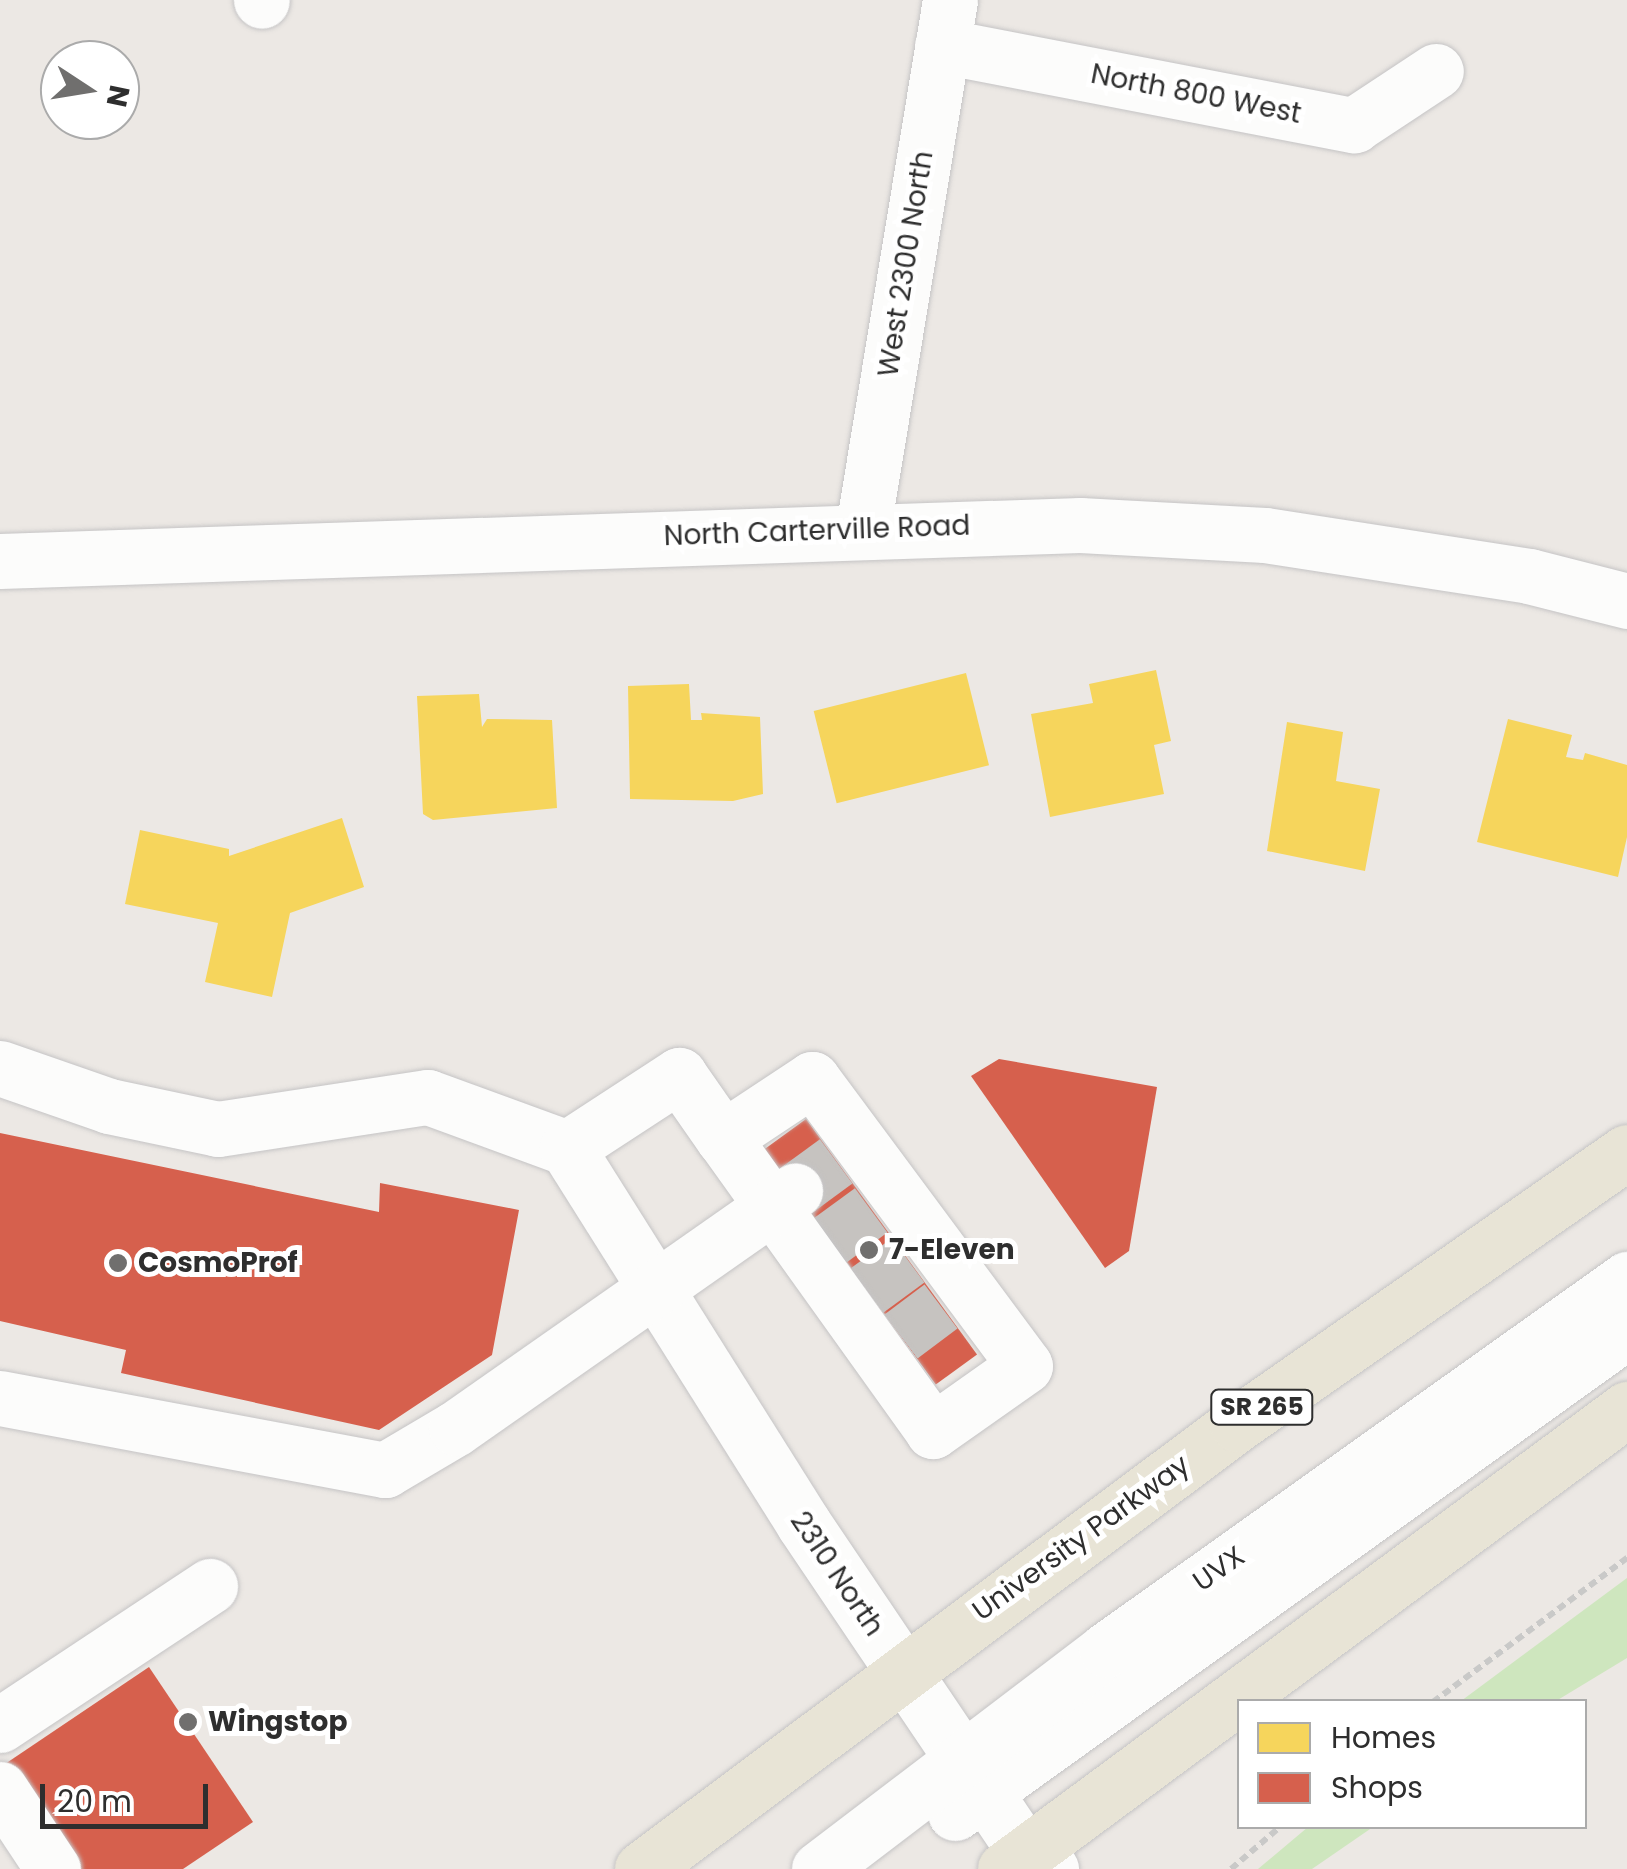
<!DOCTYPE html>
<style>
body{margin:0}
#map{position:relative;width:1627px;height:1869px;overflow:hidden;background:#ece8e4;font-family:Poppins,sans-serif}
div>[style]{position:absolute}
[style*='--x']{left:calc(var(--x)*1px);top:calc(var(--y)*1px);width:calc(var(--w)*1px);rotate:calc(var(--a)*1deg)}
.green>*{inset:0;background:#cee6be}
.homes>*{inset:0;background:#f6d55c;transform-origin:0 0}
.shops>*{inset:0;background:#d6604d;transform-origin:0 0}
.minor-tunnel>*{height:55px;margin-top:-27.5px;transform-origin:0;background:repeating-linear-gradient(90deg,#c6c3c0 0 55px,transparent 0 83px)}
.path>*{height:6px;margin-top:-3px;transform-origin:0;background:repeating-linear-gradient(90deg,#c9c9c8 0 8px,transparent 0 13px)}
.roads{filter:drop-shadow(0 0 2px #c5c4c5) drop-shadow(0 0 2px #c5c4c5)}
.minor>*{height:55px;margin:-27.5px;padding:0 27.5px;transform-origin:27.5px;border-radius:27.5px;background:#fcfcfb}
.major>*{height:55px;margin:-27.5px;padding:0 27.5px;transform-origin:27.5px;border-radius:27.5px;background:#e8e4d6}
.dots>*{width:28px;height:28px;translate:-50% -50%;box-sizing:border-box;border:5px solid #fff;border-radius:50%}
span{translate:-50% -50%;white-space:nowrap;text-align:center;line-height:1.15;-webkit-text-stroke:10px #fff;paint-order:stroke}
.shield-label span{padding:2px 8px;background:#fff;border:2px solid;border-radius:8px;-webkit-text-stroke-width:0}
.shield-label{font-size:25px;color:#2e2e2e;font-weight:700}
.street-label{font-size:28px;color:#2e2e2e}
.poi-label{font-size:28px;color:#2e2e2e;font-weight:700}
.left{translate:0 -50%;text-align:left}
.legend{position:absolute;left:1237px;top:1699px;width:350px;height:130px;box-sizing:border-box;background:#fff;border:2px solid #ababab;margin:0;padding:12px 18px;list-style:none;font-size:30px;color:#2e2e2e}
.legend li{display:flex;align-items:center;gap:20px;height:50px}
.legend b{width:50px;border:2px solid #ababab}
.north{position:absolute;left:40px;top:40px;width:100px;height:100px;box-sizing:border-box;background:#fff;border:2px solid #ababab;border-radius:50%;rotate:102deg;font-size:28px;font-weight:700;line-height:40px;text-align:center;color:#2e2e2e}
.north::after{content:'';display:block;margin:auto;width:35px;height:45px;background:#706f6e;clip-path:polygon(50% 0,100% 100%,50% 72%,0 100%)}
.scale{position:absolute;left:40px;top:1784px;width:168px;height:45px;box-sizing:border-box;border:5px solid #2e2e2e;border-top:0;padding-left:12px;font-size:30px;line-height:35px;white-space:nowrap;color:#2e2e2e;-webkit-text-stroke:8px #fff;paint-order:stroke}
</style>
<div id="map">
<div class="green">
<i style="clip-path:polygon(1627px 1578px,1627px 1658px,1556px 1701px,1461px 1701px)"></i>
<i style="clip-path:polygon(1308px 1827px,1373px 1827px,1312px 1869px,1258px 1869px)"></i>
</div>
<div class="homes">
<i style="clip-path:polygon(1156px 670px,1171px 741px,1154px 745px,1164px 794px,1050px 817px,1031px 714px,1093px 703px,1089px 684px)"></i>
<i style="left:966px;top:673px;width:95px;height:157px;rotate:76deg"></i>
<i style="clip-path:polygon(689px 684px,691px 720px,702px 720px,701px 713px,760px 717px,763px 794px,733px 801px,630px 799px,628px 686px)"></i>
<i style="clip-path:polygon(479px 694px,482px 727px,487px 719px,552px 720px,557px 808px,433px 820px,423px 814px,417px 696px)"></i>
<i style="clip-path:polygon(1508px 719px,1572px 735px,1566px 757px,1583px 760px,1585px 753px,1627px 765px,1627px 837px,1618px 877px,1477px 842px)"></i>
<i style="clip-path:polygon(1287px 722px,1343px 732px,1336px 781px,1380px 789px,1365px 871px,1267px 851px)"></i>
<i style="clip-path:polygon(342px 818px,364px 887px,290px 913px,272px 997px,205px 982px,218px 923px,125px 904px,140px 830px,229px 849px,229px 856px)"></i>
</div>
<div class="shops">
<i style="clip-path:polygon(999px 1059px,1157px 1087px,1129px 1251px,1105px 1268px,971px 1076px)"></i>
<i style="left:806px;top:1119px;width:291px;height:51px;rotate:54deg"></i>
<i style="clip-path:polygon(0 1133px,379px 1212px,380px 1183px,519px 1210px,492px 1355px,379px 1430px,121px 1373px,126px 1350px,0 1321px)"></i>
<i style="clip-path:polygon(149px 1667px,253px 1822px,183px 1869px,75px 1869px,5px 1764px)"></i>
</div>
<div class="minor-tunnel">
<i style="--x:795;--y:1191;--w:51;--a:-36.2"></i>
<i style="--x:830;--y:1240;--w:51;--a:-36.2"></i>
<i style="--x:867;--y:1290;--w:51;--a:-36.2"></i>
<i style="--x:901;--y:1336;--w:50;--a:-36.9"></i>
</div>
<div class="path">
<i style="--x:1433;--y:1702;--w:242;--a:-36.6"></i>
<i style="--x:1231;--y:1869;--w:66;--a:-40.7"></i>
</div>
<div class="roads">
<div class="minor">
<i style="--x:261;--y:0;--w:1;--a:45"></i>
<i style="--x:942;--y:46;--w:420;--a:10.9"></i>
<i style="--x:1354;--y:125;--w:98;--a:-33.4"></i>
<i style="--x:863;--y:528;--w:535;--a:-80.64"></i>
<i style="--x:0;--y:561;--w:1081;--a:-1.91"></i>
<i style="--x:1080;--y:525;--w:185;--a:3.1"></i>
<i style="--x:1265;--y:535;--w:267;--a:8.8"></i>
<i style="--x:1529;--y:576;--w:101;--a:14.3"></i>
<i style="--x:0;--y:1068;--w:115;--a:19.2"></i>
<i style="--x:109;--y:1106;--w:111;--a:11.9"></i>
<i style="--x:218;--y:1129;--w:212;--a:-8.7"></i>
<i style="--x:428;--y:1097;--w:148;--a:20.1"></i>
<i style="--x:567;--y:1148;--w:443;--a:57.8"></i>
<i style="--x:803;--y:1523;--w:398;--a:56"></i>
<i style="--x:1026;--y:1853;--w:30;--a:33"></i>
<i style="--x:812;--y:1079;--w:357;--a:53.4"></i>
<i style="--x:1025;--y:1366;--w:113;--a:144.8"></i>
<i style="--x:933;--y:1431;--w:360;--a:-125.6"></i>
<i style="--x:723;--y:1138;--w:107;--a:-33.5"></i>
<i style="--x:567;--y:1148;--w:134;--a:-33.1"></i>
<i style="--x:679;--y:1075;--w:77;--a:55.1"></i>
<i style="--x:0;--y:1398;--w:392;--a:10.6"></i>
<i style="--x:385;--y:1470;--w:82;--a:-30.6"></i>
<i style="--x:456;--y:1428;--w:414;--a:-35"></i>
<i style="--x:0;--y:1725;--w:252;--a:-33.5"></i>
<i style="--x:0;--y:1789;--w:96;--a:56.5"></i>
<i style="--x:955;--y:1813;--w:827;--a:-35.65"></i>
<i style="--x:819;--y:1869;--w:361;--a:-37.3"></i>
<i style="--x:1106;--y:1650;--w:640;--a:-35.45"></i>
</div>
<div class="major">
<i style="--x:642;--y:1869;--w:743;--a:-36.79"></i>
<i style="--x:1237;--y:1424;--w:475;--a:-34.9"></i>
<i style="--x:1005;--y:1869;--w:774;--a:-36.48"></i>
</div>
</div>
<div class="dots">
<i style="left:869px;top:1250px;background:#706f6e"></i>
<i style="left:118px;top:1263px;background:#706f6e"></i>
<i style="left:188px;top:1722px;background:#706f6e"></i>
</div>
<div class="shield-label">
<span style="left:1262px;top:1407px">SR 265</span>
</div>
<div class="street-label">
<span style="left:1196px;top:94px;rotate:11deg">North 800 West</span>
<span style="left:906px;top:264px;rotate:-81deg">West 2300 North</span>
<span style="left:817px;top:531px;rotate:-2deg">North Carterville Road</span>
<span style="left:1081px;top:1538px;rotate:-36deg">University Parkway</span>
<span style="left:1219px;top:1569px;rotate:-35deg">UVX</span>
<span style="left:837px;top:1574px;rotate:56deg">2310 North</span>
</div>
<div class="poi-label">
<span class="left" style="left:889px;top:1250px">7-Eleven</span>
<span class="left" style="left:138px;top:1263px">CosmoProf</span>
<span class="left" style="left:208px;top:1722px">Wingstop</span>
</div>
<ul class="legend">
<li><b style="height:28px;background:#f6d55c"></b>Homes</li>
<li><b style="height:28px;background:#d6604d"></b>Shops</li>
</ul>
<div class="north">N</div>
<div class="scale">20 m</div>
</div>
